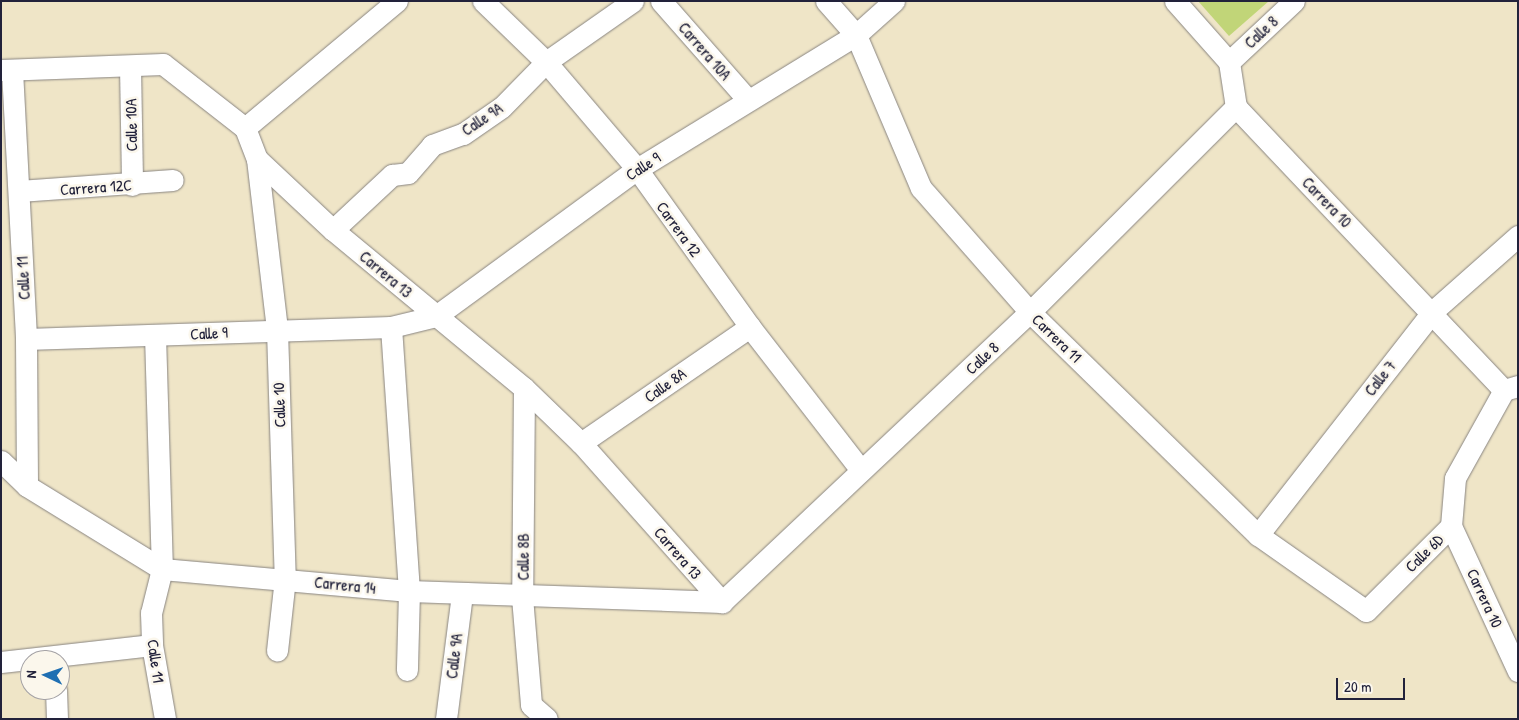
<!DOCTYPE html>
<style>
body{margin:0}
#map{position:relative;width:1519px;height:720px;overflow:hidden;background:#efe5c7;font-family:"Patrick Hand",sans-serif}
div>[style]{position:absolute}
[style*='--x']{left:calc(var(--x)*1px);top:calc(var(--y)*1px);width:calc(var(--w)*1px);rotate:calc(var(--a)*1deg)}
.green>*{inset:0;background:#c1d578}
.roads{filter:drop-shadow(0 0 1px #888481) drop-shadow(0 0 1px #888481)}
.minor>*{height:21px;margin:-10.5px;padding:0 10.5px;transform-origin:10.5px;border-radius:10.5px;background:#fff}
span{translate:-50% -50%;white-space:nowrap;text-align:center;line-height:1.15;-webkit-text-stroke:5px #fbf7ec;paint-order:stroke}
.street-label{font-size:16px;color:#22223b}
.frame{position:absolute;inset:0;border:2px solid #22223b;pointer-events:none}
.north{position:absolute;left:20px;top:650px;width:50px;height:50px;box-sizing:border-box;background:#fbf7ec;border:1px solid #a4a2a5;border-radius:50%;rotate:273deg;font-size:14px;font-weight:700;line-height:20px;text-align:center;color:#22223b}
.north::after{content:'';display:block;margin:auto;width:18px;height:22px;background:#1f6fb2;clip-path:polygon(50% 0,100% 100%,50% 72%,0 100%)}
.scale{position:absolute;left:1336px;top:678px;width:69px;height:22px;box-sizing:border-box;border:2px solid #22223b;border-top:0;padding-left:6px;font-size:15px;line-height:18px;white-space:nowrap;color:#22223b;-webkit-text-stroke:4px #fbf7ec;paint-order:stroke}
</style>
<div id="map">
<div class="green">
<i style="clip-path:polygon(1198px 1px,1269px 1px,1229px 36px)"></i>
</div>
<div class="roads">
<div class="minor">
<i style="--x:483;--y:1;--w:88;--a:44.1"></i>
<i style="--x:546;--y:62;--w:140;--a:49.6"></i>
<i style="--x:637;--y:169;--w:194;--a:54.4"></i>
<i style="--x:750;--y:327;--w:181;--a:52.2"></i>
<i style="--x:661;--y:1;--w:132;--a:48.7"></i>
<i style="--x:826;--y:1;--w:45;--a:48.6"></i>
<i style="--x:856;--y:35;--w:166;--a:67"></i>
<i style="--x:921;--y:188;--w:165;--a:48.7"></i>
<i style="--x:1030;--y:312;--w:319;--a:44.4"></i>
<i style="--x:1258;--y:535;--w:132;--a:35.1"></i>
<i style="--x:1366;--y:611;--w:120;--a:-45"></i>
<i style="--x:1451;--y:526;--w:48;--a:-85.2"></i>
<i style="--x:1455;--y:478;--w:101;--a:-60.9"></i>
<i style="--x:1504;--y:390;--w:15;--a:-16"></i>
<i style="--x:1175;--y:1;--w:81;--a:48.5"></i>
<i style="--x:1229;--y:62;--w:46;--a:81.2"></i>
<i style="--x:1236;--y:107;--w:390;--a:46.6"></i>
<i style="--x:1229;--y:62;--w:89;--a:-43.2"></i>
<i style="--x:130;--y:66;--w:119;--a:89"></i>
<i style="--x:1;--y:70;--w:162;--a:-2.1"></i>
<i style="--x:163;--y:64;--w:104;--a:38"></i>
<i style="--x:245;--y:128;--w:33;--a:69"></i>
<i style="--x:257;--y:159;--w:104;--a:43.1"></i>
<i style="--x:333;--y:230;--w:248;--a:39.6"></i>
<i style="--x:524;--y:388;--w:79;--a:44"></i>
<i style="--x:581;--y:443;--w:213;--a:48.4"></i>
<i style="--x:12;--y:70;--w:269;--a:87"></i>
<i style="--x:26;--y:339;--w:147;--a:89.6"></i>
<i style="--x:245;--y:128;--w:198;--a:-39.9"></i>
<i style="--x:257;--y:159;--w:172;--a:83.3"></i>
<i style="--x:277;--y:330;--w:248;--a:88.2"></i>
<i style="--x:285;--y:578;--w:73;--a:96.3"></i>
<i style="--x:19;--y:191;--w:154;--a:-4.1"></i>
<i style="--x:333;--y:230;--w:81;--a:-43"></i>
<i style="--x:392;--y:175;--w:16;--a:-7"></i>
<i style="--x:408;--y:173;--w:37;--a:-49"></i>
<i style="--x:432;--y:145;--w:33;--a:-20"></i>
<i style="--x:463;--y:134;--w:47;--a:-34.7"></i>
<i style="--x:502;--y:107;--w:63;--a:-45.6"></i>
<i style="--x:546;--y:62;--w:106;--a:-35"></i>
<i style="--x:391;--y:327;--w:265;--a:86.1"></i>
<i style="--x:409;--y:591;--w:79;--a:91.5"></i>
<i style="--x:155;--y:335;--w:234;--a:88.3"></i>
<i style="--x:162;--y:569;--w:45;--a:104"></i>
<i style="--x:151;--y:613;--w:32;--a:88"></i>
<i style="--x:152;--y:645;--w:75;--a:80"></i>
<i style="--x:26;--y:339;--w:365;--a:-1.9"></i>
<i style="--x:391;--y:327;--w:46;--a:-13.7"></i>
<i style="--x:436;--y:316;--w:249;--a:-36.2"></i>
<i style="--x:637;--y:169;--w:257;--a:-31.5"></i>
<i style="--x:856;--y:35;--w:51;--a:-41.8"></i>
<i style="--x:524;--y:388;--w:209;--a:90.5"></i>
<i style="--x:522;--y:597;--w:108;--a:85.2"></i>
<i style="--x:531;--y:705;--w:21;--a:41"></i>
<i style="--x:581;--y:443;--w:205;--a:-34.5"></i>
<i style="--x:1;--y:461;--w:36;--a:44"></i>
<i style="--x:27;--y:486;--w:158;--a:31.6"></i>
<i style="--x:162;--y:569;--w:248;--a:5.1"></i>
<i style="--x:409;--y:591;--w:313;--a:2"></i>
<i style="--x:1451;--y:526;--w:160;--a:65.2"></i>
<i style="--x:1258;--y:535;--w:283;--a:-52"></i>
<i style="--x:1432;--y:312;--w:115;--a:-41.5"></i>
<i style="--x:722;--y:602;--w:423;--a:-43.3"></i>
<i style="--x:1030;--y:312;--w:291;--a:-44.9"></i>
<i style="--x:1;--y:662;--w:152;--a:-6.4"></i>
<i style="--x:56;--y:690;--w:29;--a:88"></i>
<i style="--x:446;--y:719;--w:126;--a:-82.7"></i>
</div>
</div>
<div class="street-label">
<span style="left:1261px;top:32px;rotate:-43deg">Calle 8</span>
<span style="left:705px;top:51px;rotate:49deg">Carrera 10A</span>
<span style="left:482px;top:119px;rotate:-34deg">Calle 9A</span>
<span style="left:131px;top:125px;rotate:-91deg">Calle 10A</span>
<span style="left:643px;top:166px;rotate:-33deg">Calle 9</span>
<span style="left:96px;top:187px;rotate:-4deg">Carrera 12C</span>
<span style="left:1327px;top:202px;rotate:46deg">Carrera 10</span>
<span style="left:679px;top:229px;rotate:54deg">Carrera 12</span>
<span style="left:386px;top:274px;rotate:40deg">Carrera 13</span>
<span style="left:23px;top:278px;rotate:-93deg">Calle 11</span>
<span style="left:209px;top:333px;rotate:-3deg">Calle 9</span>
<span style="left:1057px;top:338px;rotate:44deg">Carrera 11</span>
<span style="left:982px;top:358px;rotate:-43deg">Calle 8</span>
<span style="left:1380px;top:378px;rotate:-52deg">Calle 7</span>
<span style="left:665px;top:385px;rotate:-35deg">Calle 8A</span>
<span style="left:279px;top:405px;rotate:-92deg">Calle 10</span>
<span style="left:678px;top:553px;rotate:49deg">Carrera 13</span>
<span style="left:1424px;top:553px;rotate:-45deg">Calle 6D</span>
<span style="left:523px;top:557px;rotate:-90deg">Calle 8B</span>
<span style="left:345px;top:585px;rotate:6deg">Carrera 14</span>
<span style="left:1485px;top:598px;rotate:65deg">Carrera 10</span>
<span style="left:454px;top:656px;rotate:-83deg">Calle 9A</span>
<span style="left:156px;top:661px;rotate:82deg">Calle 11</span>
</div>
<div class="frame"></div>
<div class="north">N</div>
<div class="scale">20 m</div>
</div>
